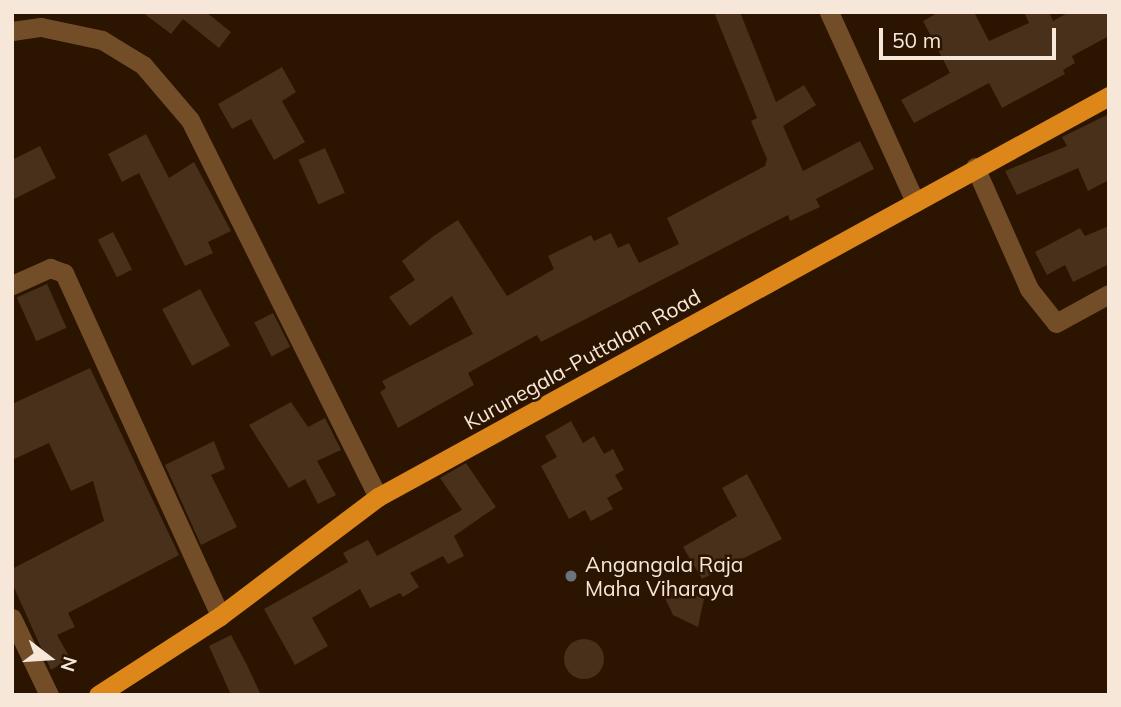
<!DOCTYPE html>
<style>
body{margin:0}
#map{position:relative;width:1121px;height:707px;overflow:hidden;background:#2b1501;font-family:Mulish,sans-serif}
div>[style]{position:absolute}
[style*='--x']{left:calc(var(--x)*1px);top:calc(var(--y)*1px);width:calc(var(--w)*1px);rotate:calc(var(--a)*1deg)}
.building>*{inset:0;background:#48301a;transform-origin:0 0}
.round{border-radius:50%}
.minor>*{height:19px;margin:-9.5px;padding:0 9.5px;transform-origin:9.5px;border-radius:9.5px;background:#734d28}
.trunk>*{height:19px;margin:-9.5px;padding:0 9.5px;transform-origin:9.5px;border-radius:9.5px;background:#dd861a}
.dots>*{width:19px;height:19px;translate:-50% -50%;box-sizing:border-box;border:4px solid #2b1501;border-radius:50%}
span{translate:-50% -50%;white-space:nowrap;text-align:center;line-height:1.15;-webkit-text-stroke:5px #2b1501;paint-order:stroke}
.street-label{font-size:21px;color:#f6e7d9}
.poi-label{font-size:21px;color:#f6e7d9}
.left{translate:0 -50%;text-align:left}
.frame{position:absolute;inset:0;border:14px solid #f6e7d9;pointer-events:none}
.north{position:absolute;left:14px;top:623px;width:70px;height:70px;-webkit-text-stroke:5px #2b1501;paint-order:stroke;rotate:107deg;font-size:19px;font-weight:700;line-height:28px;text-align:center;color:#f6e7d9}
.north::after{content:'';display:block;margin:auto;width:24px;height:32px;background:#f6e7d9;clip-path:polygon(50% 0,100% 100%,50% 72%,0 100%)}
.scale{position:absolute;left:879px;top:28px;width:177px;height:32px;box-sizing:border-box;border:4px solid #f6e7d9;border-top:0;padding-left:9px;font-size:21px;line-height:24px;white-space:nowrap;color:#f6e7d9;-webkit-text-stroke:5px #2b1501;paint-order:stroke}
</style>
<div id="map">
<div class="building">
<i style="clip-path:polygon(142px 12px,206px 12px,231px 32px,219px 48px,183px 19px,171px 34px)"></i>
<i style="clip-path:polygon(714px 12px,740px 12px,776px 102px,804px 85px,816px 105px,783px 126px,803px 171px,860px 141px,874px 169px,816px 199px,820px 207px,790px 221px,788px 215px,541px 342px,537px 335px,468px 373px,474px 385px,398px 428px,380px 392px,386px 388px,382px 381px,473px 334px,452px 296px,410px 326px,389px 297px,415px 280px,402px 261px,435px 235px,458px 220px,507px 296px,554px 269px,548px 256px,591px 235px,594px 241px,611px 233px,618px 248px,629px 243px,639px 263px,679px 244px,667px 218px,765px 166px,767px 159px,751px 121px,757px 118px)"></i>
<i style="clip-path:polygon(939px 12px,974px 12px,989px 41px,1029px 23px,1024px 12px,1049px 12px,1053px 21px,1069px 12px,1109px 12px,1109px 36px,1072px 56px,1075px 63px,1063px 70px,1065px 74px,1002px 108px,989px 83px,914px 123px,901px 100px,950px 73px,923px 21px)"></i>
<i style="clip-path:polygon(282px 67px,296px 92px,282px 101px,305px 142px,274px 160px,251px 119px,232px 129px,218px 104px)"></i>
<i style="clip-path:polygon(1109px 114px,1109px 180px,1088px 191px,1078px 168px,1017px 195px,1005px 171px,1067px 146px,1062px 137px)"></i>
<i style="clip-path:polygon(146px 134px,169px 178px,194px 162px,231px 231px,208px 242px,213px 253px,185px 266px,139px 173px,122px 182px,108px 154px)"></i>
<i style="clip-path:polygon(40px 146px,56px 178px,12px 200px,12px 160px)"></i>
<i style="left:325px;top:148px;width:49px;height:29px;rotate:66deg"></i>
<i style="clip-path:polygon(1109px 226px,1109px 264px,1073px 282px,1065px 265px,1047px 275px,1035px 252px,1080px 228px,1085px 236px)"></i>
<i style="left:113px;top:232px;width:42px;height:17px;rotate:63deg"></i>
<i style="left:47px;top:284px;width:48px;height:33px;rotate:66deg"></i>
<i style="left:200px;top:289px;width:64px;height:43px;rotate:62deg"></i>
<i style="left:273px;top:313px;width:38px;height:21px;rotate:63deg"></i>
<i style="clip-path:polygon(90px 368px,179px 555px,68px 613px,75px 627px,57px 635px,70px 658px,51px 670px,12px 583px,12px 569px,104px 521px,93px 481px,71px 491px,49px 443px,12px 460px,12px 404px)"></i>
<i style="clip-path:polygon(291px 402px,308px 427px,325px 418px,341px 450px,317px 461px,336px 495px,318px 504px,305px 479px,289px 488px,249px 425px)"></i>
<i style="clip-path:polygon(571px 421px,583px 443px,594px 436px,604px 454px,613px 449px,624px 470px,615px 475px,623px 489px,607px 498px,613px 509px,591px 521px,585px 510px,569px 519px,541px 466px,557px 457px,545px 436px)"></i>
<i style="clip-path:polygon(214px 441px,225px 469px,211px 475px,237px 527px,201px 545px,165px 465px)"></i>
<i style="clip-path:polygon(466px 463px,496px 507px,454px 536px,464px 556px,448px 564px,443px 556px,410px 573px,419px 587px,403px 597px,400px 593px,370px 608px,360px 589px,312px 618px,328px 646px,295px 665px,264px 609px,348px 562px,343px 553px,368px 540px,377px 556px,462px 510px,440px 478px)"></i>
<i style="clip-path:polygon(747px 474px,782px 539px,702px 579px,683px 547px,737px 516px,722px 488px)"></i>
<i style="clip-path:polygon(679px 588px,704px 599px,698px 627px,673px 615px,664px 596px)"></i>
<i style="clip-path:polygon(231px 635px,247px 665px,261px 695px,231px 695px,209px 646px)"></i>
<i class="round" style="left:564px;top:639px;width:40px;height:40px"></i>
</div>
<div class="minor">
<i style="--x:829;--y:12;--w:209;--a:65.6"></i>
<i style="--x:12;--y:31;--w:29;--a:-8"></i>
<i style="--x:41;--y:27;--w:62;--a:12"></i>
<i style="--x:102;--y:40;--w:48;--a:31.4"></i>
<i style="--x:143;--y:65;--w:72;--a:49.5"></i>
<i style="--x:190;--y:120;--w:421;--a:63.5"></i>
<i style="--x:975;--y:167;--w:133;--a:66.1"></i>
<i style="--x:1029;--y:289;--w:43;--a:51.5"></i>
<i style="--x:1056;--y:323;--w:60;--a:-28.7"></i>
<i style="--x:12;--y:285;--w:42;--a:-24.1"></i>
<i style="--x:50;--y:268;--w:15;--a:20"></i>
<i style="--x:64;--y:273;--w:377;--a:65.5"></i>
<i style="--x:12;--y:618;--w:85;--a:64.3"></i>
</div>
<div class="trunk">
<i style="--x:98;--y:695;--w:145;--a:-32.9"></i>
<i style="--x:220;--y:616;--w:198;--a:-37"></i>
<i style="--x:378;--y:497;--w:834;--a:-28.75"></i>
</div>
<div class="dots">
<i style="left:571px;top:576px;background:#6b7280"></i>
</div>
<div class="street-label">
<span style="left:582px;top:359px;rotate:-29deg">Kurunegala-Puttalam Road</span>
</div>
<div class="poi-label">
<span class="left" style="left:585px;top:576px">Angangala Raja<br>Maha Viharaya</span>
</div>
<div class="frame"></div>
<div class="north">N</div>
<div class="scale">50 m</div>
</div>
